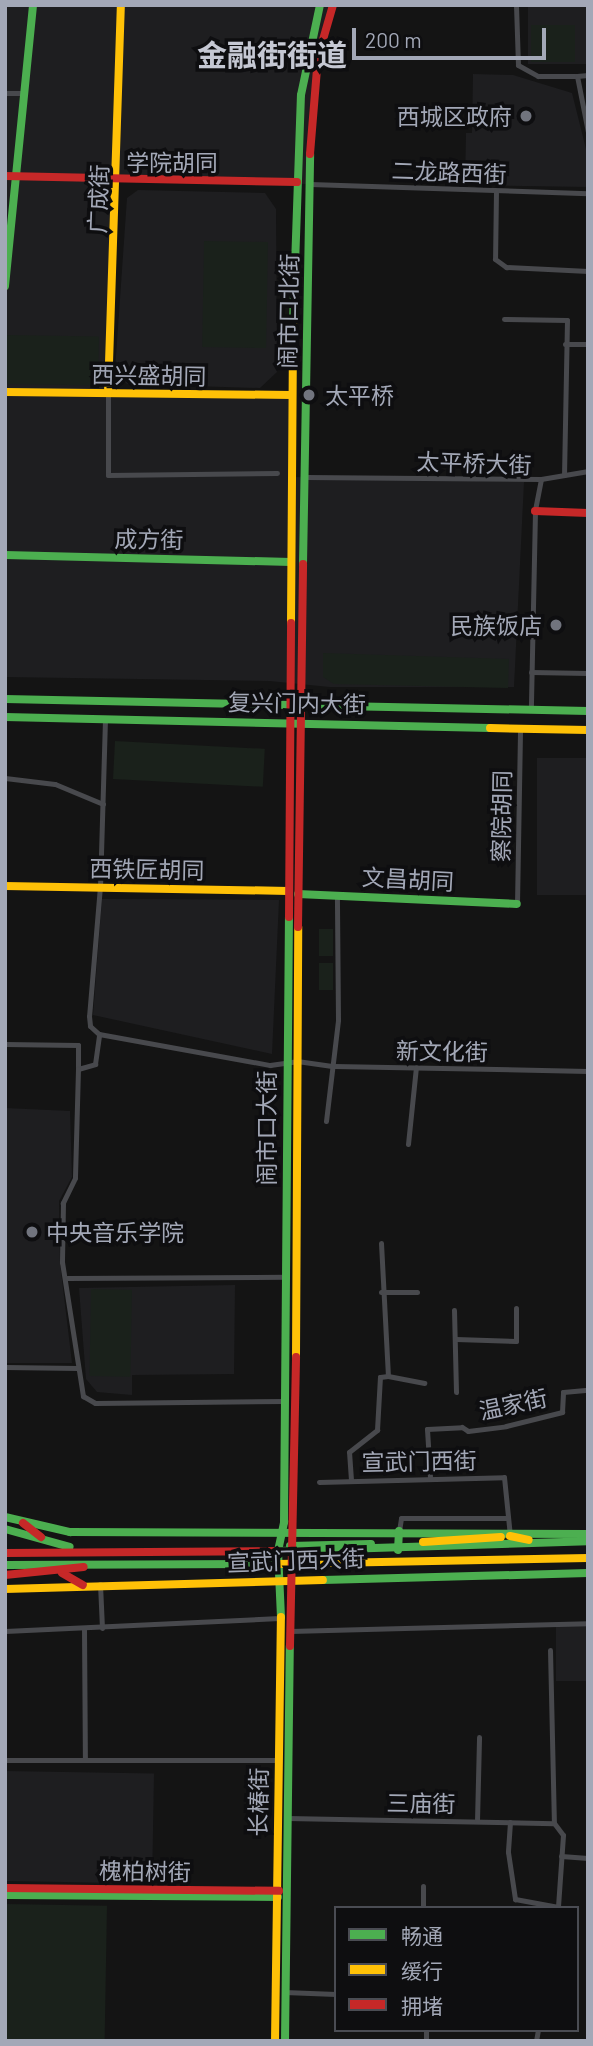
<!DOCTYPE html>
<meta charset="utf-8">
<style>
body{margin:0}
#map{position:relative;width:593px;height:2046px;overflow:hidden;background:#141414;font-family:Barlow,"Noto Sans SC",sans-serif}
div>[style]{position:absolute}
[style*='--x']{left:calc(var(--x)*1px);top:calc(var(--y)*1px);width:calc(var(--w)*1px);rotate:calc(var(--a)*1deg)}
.built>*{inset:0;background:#1e1e20;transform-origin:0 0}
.green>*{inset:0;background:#1a211b;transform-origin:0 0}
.street>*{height:5px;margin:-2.5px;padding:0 2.5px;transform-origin:2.5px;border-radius:2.5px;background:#48494d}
.fast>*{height:8px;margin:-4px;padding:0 4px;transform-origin:4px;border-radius:4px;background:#4caf50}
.slow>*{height:8px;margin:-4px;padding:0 4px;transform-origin:4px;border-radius:4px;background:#ffc107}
.jam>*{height:8px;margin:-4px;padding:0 4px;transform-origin:4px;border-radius:4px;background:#c62828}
.dots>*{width:19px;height:19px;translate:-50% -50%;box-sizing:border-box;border:4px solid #0e0e10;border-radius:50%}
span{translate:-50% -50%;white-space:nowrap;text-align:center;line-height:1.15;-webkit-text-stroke:7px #0e0e10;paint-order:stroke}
.poi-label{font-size:23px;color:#a3a8b7}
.right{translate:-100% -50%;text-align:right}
.left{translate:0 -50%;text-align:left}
.street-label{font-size:23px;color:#a3a8b7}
.district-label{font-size:30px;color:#c5c8d3;font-weight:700}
.frame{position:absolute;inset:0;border:7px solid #a3a8b7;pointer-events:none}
.legend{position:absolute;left:334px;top:1906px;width:245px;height:126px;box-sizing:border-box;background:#0e0e10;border:2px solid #4a4c53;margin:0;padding:9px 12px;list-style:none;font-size:21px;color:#a3a8b7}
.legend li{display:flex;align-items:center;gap:14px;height:35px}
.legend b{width:35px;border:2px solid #4a4c53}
.scale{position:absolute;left:352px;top:28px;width:194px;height:32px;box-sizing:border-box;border:4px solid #a3a8b7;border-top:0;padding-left:9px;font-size:21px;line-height:24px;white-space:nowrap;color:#a3a8b7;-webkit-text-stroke:5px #0e0e10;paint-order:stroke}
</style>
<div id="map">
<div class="built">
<i style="clip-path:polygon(5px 5px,332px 5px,320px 65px,310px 184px,118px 181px,108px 393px,292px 395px,293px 477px,524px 482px,514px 687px,330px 687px,270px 681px,5px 677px)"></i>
<i style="left:528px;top:5px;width:60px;height:59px"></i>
<i style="clip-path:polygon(473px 74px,513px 75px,572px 93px,588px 157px,588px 187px,465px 185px,466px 133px,472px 133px)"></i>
<i style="clip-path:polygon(138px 190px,265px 193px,276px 209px,277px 372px,260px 388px,127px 384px,115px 371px,127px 198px)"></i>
<i style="left:537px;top:758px;width:51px;height:137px"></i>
<i style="clip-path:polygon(102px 899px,279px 900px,272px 1054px,93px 1015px)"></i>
<i style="clip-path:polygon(5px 1108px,70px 1111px,72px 1177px,59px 1201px,60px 1263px,72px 1363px,5px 1363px)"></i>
<i style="clip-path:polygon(235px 1285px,234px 1374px,132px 1375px,132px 1395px,97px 1392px,86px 1379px,79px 1288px)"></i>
<i style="left:588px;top:1624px;width:57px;height:32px;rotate:90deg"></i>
<i style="left:5px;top:1771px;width:149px;height:110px;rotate:1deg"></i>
</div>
<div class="green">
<i style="left:531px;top:25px;width:44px;height:37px"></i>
<i style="left:204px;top:241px;width:64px;height:106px;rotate:1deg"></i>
<i style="left:7px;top:335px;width:92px;height:49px;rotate:1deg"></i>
<i style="clip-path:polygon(323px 653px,509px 659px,508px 688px,334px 684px,323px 677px)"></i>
<i style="left:115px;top:741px;width:150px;height:38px;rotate:3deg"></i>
<i style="left:319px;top:929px;width:14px;height:27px"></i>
<i style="left:319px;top:963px;width:14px;height:27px"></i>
<i style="left:91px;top:1289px;width:41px;height:87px;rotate:1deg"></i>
<i style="left:5px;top:1904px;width:102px;height:137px;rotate:1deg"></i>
</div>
<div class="street">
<i style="--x:516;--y:5;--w:60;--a:88.1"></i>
<i style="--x:518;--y:65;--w:23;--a:29"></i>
<i style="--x:538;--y:76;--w:39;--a:0"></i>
<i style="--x:577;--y:76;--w:57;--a:78.9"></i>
<i style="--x:577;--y:76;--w:11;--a:-5"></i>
<i style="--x:5;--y:93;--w:16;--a:0"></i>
<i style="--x:310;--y:184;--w:278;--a:1.9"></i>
<i style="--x:496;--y:191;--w:68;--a:90.8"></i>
<i style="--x:495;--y:259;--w:14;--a:36"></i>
<i style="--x:506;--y:267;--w:82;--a:2.8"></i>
<i style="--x:504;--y:319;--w:63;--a:0.9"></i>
<i style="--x:567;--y:320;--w:155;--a:91.1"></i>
<i style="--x:565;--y:344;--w:23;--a:0"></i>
<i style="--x:108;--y:393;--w:82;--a:90"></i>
<i style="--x:108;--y:475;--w:169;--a:-0.7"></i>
<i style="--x:306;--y:477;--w:235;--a:0.5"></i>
<i style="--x:541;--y:479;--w:33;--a:101"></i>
<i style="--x:535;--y:511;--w:199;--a:91.2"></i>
<i style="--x:541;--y:479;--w:48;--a:-9.7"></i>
<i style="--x:531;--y:672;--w:57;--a:1"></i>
<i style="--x:105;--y:719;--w:167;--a:91.7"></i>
<i style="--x:100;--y:886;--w:130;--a:94.8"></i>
<i style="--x:89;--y:1016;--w:10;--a:84"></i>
<i style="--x:90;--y:1026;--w:12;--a:42"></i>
<i style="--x:99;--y:1034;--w:174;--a:10.3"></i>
<i style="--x:270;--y:1065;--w:27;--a:-8"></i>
<i style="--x:297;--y:1061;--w:37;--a:8"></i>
<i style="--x:334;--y:1066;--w:254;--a:1.1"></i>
<i style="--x:5;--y:778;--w:50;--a:6.8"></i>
<i style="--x:55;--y:784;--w:52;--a:22.6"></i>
<i style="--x:517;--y:904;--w:176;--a:-89"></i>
<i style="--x:5;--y:1044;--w:73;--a:0.8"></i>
<i style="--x:78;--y:1045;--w:24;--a:90"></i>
<i style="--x:78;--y:1069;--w:18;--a:-16"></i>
<i style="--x:95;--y:1064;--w:30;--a:-82"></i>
<i style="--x:78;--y:1069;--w:109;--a:91.6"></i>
<i style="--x:75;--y:1178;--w:28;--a:116"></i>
<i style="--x:63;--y:1203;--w:59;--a:91"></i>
<i style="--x:62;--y:1262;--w:136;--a:81.1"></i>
<i style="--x:83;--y:1396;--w:14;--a:30"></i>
<i style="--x:95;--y:1403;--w:190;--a:-0.6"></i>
<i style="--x:326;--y:1121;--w:102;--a:-83.2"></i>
<i style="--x:338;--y:1020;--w:126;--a:-90.5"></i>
<i style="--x:408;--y:1144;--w:77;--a:-84.1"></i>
<i style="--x:381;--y:1243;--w:133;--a:87"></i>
<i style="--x:388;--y:1376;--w:37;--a:11"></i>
<i style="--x:67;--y:1278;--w:219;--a:-0.3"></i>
<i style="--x:381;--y:1292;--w:36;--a:0"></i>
<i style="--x:454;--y:1310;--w:82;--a:88.6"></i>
<i style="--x:456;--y:1339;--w:60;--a:1.9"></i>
<i style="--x:516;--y:1341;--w:33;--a:-90"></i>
<i style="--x:5;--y:1367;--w:73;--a:0.8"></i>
<i style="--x:430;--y:1477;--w:48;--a:-93.6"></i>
<i style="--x:427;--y:1429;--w:35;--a:-3"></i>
<i style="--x:462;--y:1427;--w:7;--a:34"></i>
<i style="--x:468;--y:1431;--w:38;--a:-7"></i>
<i style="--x:506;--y:1426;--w:58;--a:-14"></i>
<i style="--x:562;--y:1412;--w:20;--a:-87"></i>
<i style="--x:563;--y:1392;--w:25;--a:-5"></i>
<i style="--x:351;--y:1480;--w:28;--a:-94"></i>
<i style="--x:349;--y:1452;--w:36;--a:-38"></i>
<i style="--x:377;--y:1430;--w:53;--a:-86.8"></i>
<i style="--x:380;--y:1377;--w:8;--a:-7"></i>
<i style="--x:319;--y:1482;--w:185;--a:-1.5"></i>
<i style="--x:504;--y:1477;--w:59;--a:84.2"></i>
<i style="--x:399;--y:1531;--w:13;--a:-81"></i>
<i style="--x:401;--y:1518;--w:107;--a:0"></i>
<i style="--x:100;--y:1584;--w:44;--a:87.4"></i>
<i style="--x:84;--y:1629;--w:130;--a:89.6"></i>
<i style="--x:5;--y:1631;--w:275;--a:-2.7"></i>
<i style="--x:290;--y:1631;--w:298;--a:-1.5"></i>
<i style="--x:550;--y:1650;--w:173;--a:88.7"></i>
<i style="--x:5;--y:1760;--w:273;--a:0"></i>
<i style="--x:287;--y:1818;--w:267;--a:1.1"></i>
<i style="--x:477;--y:1821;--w:84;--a:-88.6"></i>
<i style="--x:510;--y:1822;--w:30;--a:94"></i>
<i style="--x:508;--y:1852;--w:48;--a:81.5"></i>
<i style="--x:515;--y:1899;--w:44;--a:10.5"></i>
<i style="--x:554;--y:1823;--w:15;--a:53"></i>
<i style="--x:563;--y:1835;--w:72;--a:94"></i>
<i style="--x:561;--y:1856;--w:27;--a:4"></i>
<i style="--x:423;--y:1886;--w:22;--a:90"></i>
<i style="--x:284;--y:1992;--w:52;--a:2.2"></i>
<i style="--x:426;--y:2030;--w:11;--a:90"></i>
<i style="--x:536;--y:2041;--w:11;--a:-80"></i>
</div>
<div class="fast">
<i style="--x:5;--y:286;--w:282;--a:-84.3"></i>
<i style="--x:293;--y:323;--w:228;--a:-88"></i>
<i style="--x:301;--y:95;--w:92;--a:-78.1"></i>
<i style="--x:5;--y:555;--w:286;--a:1.4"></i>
<i style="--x:303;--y:564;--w:410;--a:-89"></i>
<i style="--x:5;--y:699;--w:583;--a:1.18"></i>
<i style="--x:5;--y:717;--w:485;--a:1.3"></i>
<i style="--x:298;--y:894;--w:219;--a:2.6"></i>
<i style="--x:5;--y:1517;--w:67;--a:13"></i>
<i style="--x:70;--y:1532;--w:518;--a:0.22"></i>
<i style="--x:5;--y:1529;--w:67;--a:15.5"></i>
<i style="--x:290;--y:1546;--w:81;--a:-1.4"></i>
<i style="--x:398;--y:1550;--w:19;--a:-87"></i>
<i style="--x:278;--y:1551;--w:310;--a:-1.8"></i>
<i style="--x:5;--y:1565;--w:273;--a:-0.2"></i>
<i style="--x:323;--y:1580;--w:265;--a:-1.5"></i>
<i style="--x:281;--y:1617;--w:66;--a:-92.6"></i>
<i style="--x:278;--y:1551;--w:30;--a:-78"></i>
<i style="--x:284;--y:1522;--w:605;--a:-89.53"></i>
<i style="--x:5;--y:1895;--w:273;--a:0.4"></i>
<i style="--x:285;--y:2041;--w:395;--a:-89.3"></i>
</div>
<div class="slow">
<i style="--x:5;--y:392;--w:287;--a:0.6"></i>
<i style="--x:108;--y:393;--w:388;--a:-88.1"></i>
<i style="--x:291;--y:623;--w:300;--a:-89.6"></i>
<i style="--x:490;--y:728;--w:98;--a:1.2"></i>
<i style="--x:5;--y:886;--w:283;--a:1"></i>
<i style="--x:296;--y:1357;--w:430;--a:-89.7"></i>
<i style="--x:510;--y:1536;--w:19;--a:12"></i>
<i style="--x:423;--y:1542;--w:78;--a:-3.7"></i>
<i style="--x:278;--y:1564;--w:310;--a:-1.1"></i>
<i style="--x:5;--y:1589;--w:318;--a:-1.6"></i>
<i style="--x:275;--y:2041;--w:424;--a:-89.2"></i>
</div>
<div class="jam">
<i style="--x:310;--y:154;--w:97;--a:-85.3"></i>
<i style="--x:318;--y:57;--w:54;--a:-73.9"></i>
<i style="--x:5;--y:176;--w:292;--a:1.2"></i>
<i style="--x:535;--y:511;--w:53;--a:2.2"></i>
<i style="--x:289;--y:917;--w:294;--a:-89.6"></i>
<i style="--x:298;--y:927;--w:363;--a:-89.2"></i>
<i style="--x:23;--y:1523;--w:23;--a:38"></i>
<i style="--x:5;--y:1553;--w:273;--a:-0.4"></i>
<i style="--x:62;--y:1573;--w:24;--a:30"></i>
<i style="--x:5;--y:1575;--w:79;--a:-5.8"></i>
<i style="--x:290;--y:1646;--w:289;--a:-88.8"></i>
<i style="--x:5;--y:1888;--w:274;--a:0.6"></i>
</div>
<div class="dots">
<i style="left:526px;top:116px;background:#71747e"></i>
<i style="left:309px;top:395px;background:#71747e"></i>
<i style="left:556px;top:625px;background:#71747e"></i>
<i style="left:32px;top:1232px;background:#71747e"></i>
</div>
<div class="poi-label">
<span class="right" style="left:512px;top:116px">西城区政府</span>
<span class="left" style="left:325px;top:395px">太平桥</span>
<span class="right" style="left:542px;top:625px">民族饭店</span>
<span class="left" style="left:46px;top:1232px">中央音乐学院</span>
</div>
<div class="street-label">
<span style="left:172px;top:162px">学院胡同</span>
<span style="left:449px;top:172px;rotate:2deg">二龙路西街</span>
<span style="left:98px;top:199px;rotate:-88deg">广成街</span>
<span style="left:288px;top:311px;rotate:-89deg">闹市口北街</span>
<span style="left:149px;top:375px;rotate:1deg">西兴盛胡同</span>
<span style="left:474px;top:463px;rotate:2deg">太平桥大街</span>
<span style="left:149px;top:539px;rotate:1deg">成方街</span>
<span style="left:297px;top:703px;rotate:1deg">复兴门内大街</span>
<span style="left:501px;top:816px;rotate:-89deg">察院胡同</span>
<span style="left:147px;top:869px;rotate:1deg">西铁匠胡同</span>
<span style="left:408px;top:879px;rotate:3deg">文昌胡同</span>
<span style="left:442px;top:1051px;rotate:1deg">新文化街</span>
<span style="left:266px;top:1128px;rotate:-90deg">闹市口大街</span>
<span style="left:513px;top:1404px;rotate:-12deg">温家街</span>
<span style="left:419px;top:1461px;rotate:-1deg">宣武门西街</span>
<span style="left:296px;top:1560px;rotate:-2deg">宣武门西大街</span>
<span style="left:258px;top:1802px;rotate:-89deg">长椿街</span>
<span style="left:421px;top:1803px;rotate:1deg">三庙街</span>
<span style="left:145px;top:1871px;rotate:1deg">槐柏树街</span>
</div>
<div class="district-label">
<span style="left:272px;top:54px">金融街街道</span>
</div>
<div class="frame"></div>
<ul class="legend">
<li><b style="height:9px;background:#4caf50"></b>畅通</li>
<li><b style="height:9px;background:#ffc107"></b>缓行</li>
<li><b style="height:9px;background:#c62828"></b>拥堵</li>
</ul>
<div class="scale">200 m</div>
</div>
